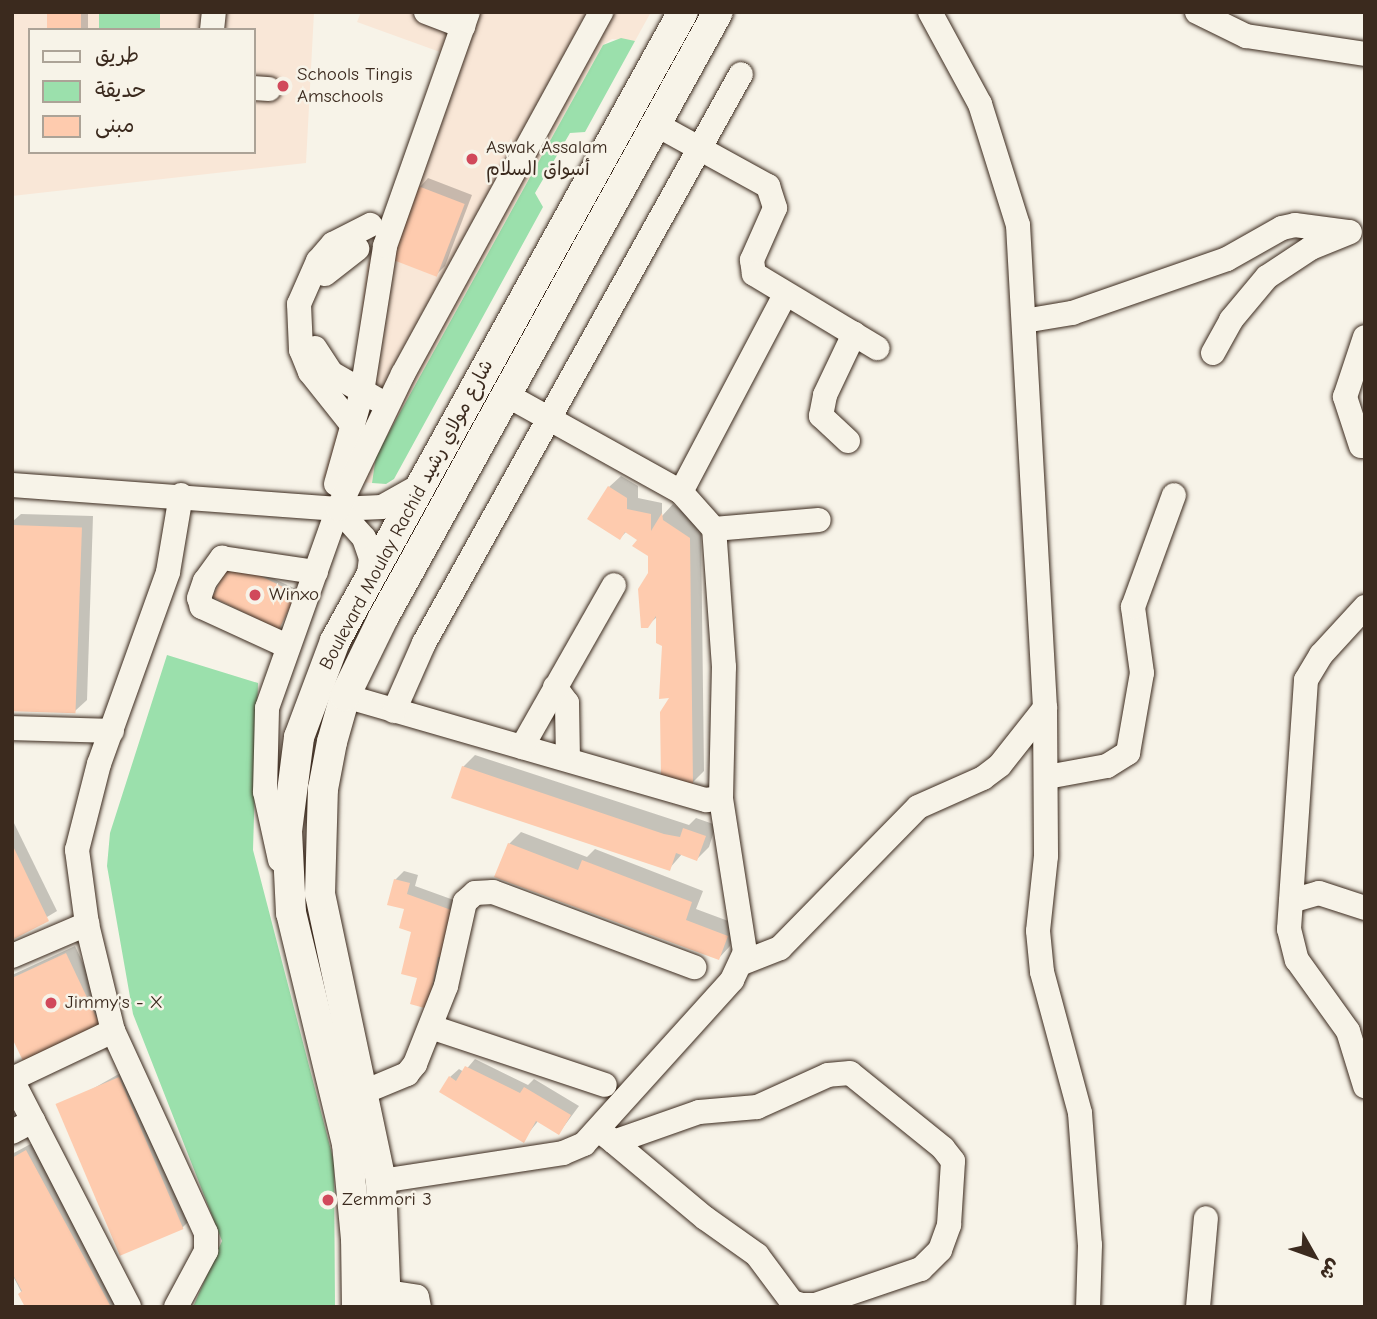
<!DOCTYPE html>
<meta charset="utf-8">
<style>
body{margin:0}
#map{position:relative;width:1377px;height:1319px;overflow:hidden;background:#f7f3e8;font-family:"Comic Neue","Playpen Sans Arabic",sans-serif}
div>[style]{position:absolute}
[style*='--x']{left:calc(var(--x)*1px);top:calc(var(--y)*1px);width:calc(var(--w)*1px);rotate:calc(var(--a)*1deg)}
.built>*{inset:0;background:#f9e7d7}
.green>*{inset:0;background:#9be0ac;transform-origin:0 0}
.shadow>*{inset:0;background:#0003;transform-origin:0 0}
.building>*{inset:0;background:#fecbae;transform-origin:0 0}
.roads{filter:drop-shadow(0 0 2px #3b2a1e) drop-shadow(0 0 2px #3b2a1e)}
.minor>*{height:24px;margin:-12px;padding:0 12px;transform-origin:12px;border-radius:12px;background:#f7f3e8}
.major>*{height:30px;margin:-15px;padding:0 15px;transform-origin:15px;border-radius:15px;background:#f7f3e8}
.dots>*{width:19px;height:19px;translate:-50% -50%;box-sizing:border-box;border:4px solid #f7f3e8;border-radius:50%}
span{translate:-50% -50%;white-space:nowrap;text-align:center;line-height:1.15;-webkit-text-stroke:5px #f7f3e8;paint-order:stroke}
.poi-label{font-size:19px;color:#3b2a1e}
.left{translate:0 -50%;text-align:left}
.street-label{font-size:19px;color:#3b2a1e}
.frame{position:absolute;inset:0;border:14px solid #3b2a1e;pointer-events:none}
.legend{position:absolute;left:28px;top:28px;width:228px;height:126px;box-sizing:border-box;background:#f7f3e8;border:2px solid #aca397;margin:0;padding:9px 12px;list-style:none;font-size:21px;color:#3b2a1e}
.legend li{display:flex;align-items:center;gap:14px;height:35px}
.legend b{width:35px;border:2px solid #aca397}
.north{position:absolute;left:1279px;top:1221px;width:70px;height:70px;-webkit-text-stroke:5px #f7f3e8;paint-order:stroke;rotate:130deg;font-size:19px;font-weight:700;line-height:28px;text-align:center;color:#3b2a1e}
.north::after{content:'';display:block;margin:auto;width:24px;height:32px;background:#3b2a1e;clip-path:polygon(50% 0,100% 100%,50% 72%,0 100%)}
</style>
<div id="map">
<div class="built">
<i style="clip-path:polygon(evenodd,12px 12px,314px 12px,306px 163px,12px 196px,12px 12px,30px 30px,254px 30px,254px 152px,30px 152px,30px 30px)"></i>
<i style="clip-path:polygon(361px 12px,651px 12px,635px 41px,612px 39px,603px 45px,376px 456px,372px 483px,323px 478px,354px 370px,367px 266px,440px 52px,357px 22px)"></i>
</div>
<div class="green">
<i style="left:99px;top:12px;width:61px;height:18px"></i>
<i style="clip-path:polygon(621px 38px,635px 41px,585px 132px,570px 133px,535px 193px,543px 207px,394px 479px,386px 484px,372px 483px,376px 456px,603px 45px)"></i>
<i style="clip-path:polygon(167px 655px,258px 683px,253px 850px,334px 1162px,335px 1307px,193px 1307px,222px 1241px,133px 1014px,107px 866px,110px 833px)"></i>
</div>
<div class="shadow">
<i style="left:49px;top:12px;width:39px;height:18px"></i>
<i style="clip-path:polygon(428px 178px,472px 195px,445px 266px,436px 275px,420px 187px)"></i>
<i style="clip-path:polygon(621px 476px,638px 486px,638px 498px,662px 503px,662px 516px,673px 504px,701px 526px,704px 771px,692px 783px,658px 616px,647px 626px,650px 555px,639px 539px,627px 531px,620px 538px,609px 487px)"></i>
<i style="clip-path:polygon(21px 514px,93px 516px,87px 700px,75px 711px,12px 709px,12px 522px)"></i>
<i style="clip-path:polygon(234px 560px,298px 590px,280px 626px)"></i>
<i style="clip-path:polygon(475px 755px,689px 825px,696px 818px,716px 825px,709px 847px,697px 859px,682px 854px,669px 869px,463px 767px)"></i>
<i style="clip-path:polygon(12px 819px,57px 911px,12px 938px)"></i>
<i style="clip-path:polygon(521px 832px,587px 857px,595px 849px,703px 891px,696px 909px,739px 925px,730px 946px,719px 958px,509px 844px)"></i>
<i style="clip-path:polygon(404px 871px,418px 875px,415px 886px,462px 903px,436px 998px,419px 976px,413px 930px,395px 880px)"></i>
<i style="clip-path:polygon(75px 946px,108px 1017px,100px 1026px,12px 1033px,12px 975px)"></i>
<i style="clip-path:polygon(475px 1059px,528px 1085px,534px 1079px,579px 1106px,559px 1133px,539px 1120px,523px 1140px,450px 1077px,459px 1069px,464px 1072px)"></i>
<i style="clip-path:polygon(131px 1067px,194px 1216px,182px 1228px,61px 1111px,73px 1100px)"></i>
<i style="clip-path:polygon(38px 1140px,123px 1307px,29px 1307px,12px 1274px,12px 1154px)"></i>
</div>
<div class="building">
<i style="left:47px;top:12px;width:34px;height:18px"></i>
<i style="left:418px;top:186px;width:50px;height:78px;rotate:21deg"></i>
<i style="clip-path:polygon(608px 486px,627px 498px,627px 509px,651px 514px,651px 531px,662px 513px,663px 520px,690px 538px,693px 785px,661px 778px,660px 712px,669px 698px,659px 699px,662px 646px,656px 643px,656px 616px,648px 628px,641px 628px,638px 589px,648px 573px,648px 556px,632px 546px,637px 540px,625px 532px,620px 540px,587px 519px)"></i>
<i style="left:12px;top:525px;width:70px;height:186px;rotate:2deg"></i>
<i style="left:230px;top:561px;width:74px;height:40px;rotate:26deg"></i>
<i style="clip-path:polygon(462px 766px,664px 834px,680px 837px,683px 828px,706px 836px,697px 861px,676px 853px,670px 871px,451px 798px)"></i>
<i style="clip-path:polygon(508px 843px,578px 870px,582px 860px,692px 902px,686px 920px,728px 936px,719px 960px,494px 877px)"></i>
<i style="clip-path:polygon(12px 844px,49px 921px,12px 940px)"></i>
<i style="clip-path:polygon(394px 879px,410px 883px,407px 894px,454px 911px,443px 958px,438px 957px,428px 1009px,410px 1004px,417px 978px,401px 974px,411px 932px,399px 928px,404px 909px,387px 905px)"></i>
<i style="clip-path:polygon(66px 953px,101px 1027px,24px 1063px,12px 1038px,12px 978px)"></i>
<i style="clip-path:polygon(465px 1066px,520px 1093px,524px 1087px,571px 1115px,559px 1135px,536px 1121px,524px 1143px,439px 1092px,449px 1076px,456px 1081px)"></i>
<i style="left:119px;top:1077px;width:165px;height:69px;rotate:67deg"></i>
<i style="clip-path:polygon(26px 1150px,111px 1307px,25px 1307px,18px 1294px,22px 1291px,12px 1273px,12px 1158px)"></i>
</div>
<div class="roads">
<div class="minor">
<i style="--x:426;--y:12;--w:40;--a:21"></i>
<i style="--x:930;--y:12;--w:105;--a:61.5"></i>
<i style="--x:980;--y:104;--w:127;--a:72.6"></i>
<i style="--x:1018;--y:225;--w:484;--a:86.8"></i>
<i style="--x:1045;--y:708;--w:148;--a:89.6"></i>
<i style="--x:1046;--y:856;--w:75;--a:96.1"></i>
<i style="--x:1038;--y:931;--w:41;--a:84.4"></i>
<i style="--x:1042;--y:972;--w:146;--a:74.9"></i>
<i style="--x:1080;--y:1113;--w:132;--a:85.7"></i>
<i style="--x:1090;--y:1245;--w:62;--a:91.8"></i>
<i style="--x:1197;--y:12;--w:55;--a:26.1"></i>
<i style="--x:1246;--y:36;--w:120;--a:8.6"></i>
<i style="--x:212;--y:30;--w:18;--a:-84"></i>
<i style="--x:254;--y:88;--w:15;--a:4"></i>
<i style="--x:657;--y:125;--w:127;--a:28.8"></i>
<i style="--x:768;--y:186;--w:23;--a:72"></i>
<i style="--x:775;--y:208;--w:57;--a:113.9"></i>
<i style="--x:752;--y:260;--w:14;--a:82"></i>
<i style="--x:754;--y:274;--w:144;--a:31"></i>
<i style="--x:325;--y:274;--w:41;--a:-38"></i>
<i style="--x:1024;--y:321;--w:49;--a:-9.5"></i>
<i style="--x:1072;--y:313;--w:164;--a:-19.2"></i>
<i style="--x:1227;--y:259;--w:63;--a:-29.4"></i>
<i style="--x:1282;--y:228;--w:13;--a:-13"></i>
<i style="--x:1295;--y:225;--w:53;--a:7.5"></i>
<i style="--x:315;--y:348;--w:30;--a:57"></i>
<i style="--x:331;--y:373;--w:52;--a:30"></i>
<i style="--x:1213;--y:353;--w:38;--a:-61"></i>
<i style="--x:1231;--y:320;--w:56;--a:-50.1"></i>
<i style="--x:1267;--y:277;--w:53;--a:-33.4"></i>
<i style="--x:1311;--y:248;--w:42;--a:-22.3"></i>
<i style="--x:353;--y:426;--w:69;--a:-128.5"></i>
<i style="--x:310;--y:372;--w:24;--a:-112"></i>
<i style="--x:301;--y:350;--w:46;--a:-92.5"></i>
<i style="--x:299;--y:304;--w:47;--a:-66.2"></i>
<i style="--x:318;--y:261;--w:23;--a:-49"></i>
<i style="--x:333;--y:244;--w:42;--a:-27.2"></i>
<i style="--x:848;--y:441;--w:37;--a:-137"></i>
<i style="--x:821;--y:416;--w:21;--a:-79"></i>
<i style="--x:825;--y:395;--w:68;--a:-64.6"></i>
<i style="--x:1361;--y:446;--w:52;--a:-108.1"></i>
<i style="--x:1345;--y:397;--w:63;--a:-71.6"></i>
<i style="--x:336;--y:484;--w:96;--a:-74.2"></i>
<i style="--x:362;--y:392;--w:148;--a:-81"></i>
<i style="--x:385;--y:246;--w:248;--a:-70.5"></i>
<i style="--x:12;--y:485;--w:327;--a:4.2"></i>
<i style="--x:338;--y:509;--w:44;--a:-2.6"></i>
<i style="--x:382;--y:507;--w:45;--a:-29.4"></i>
<i style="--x:681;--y:492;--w:223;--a:-62.2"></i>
<i style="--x:338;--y:509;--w:39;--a:48"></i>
<i style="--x:364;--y:538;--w:21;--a:71"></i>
<i style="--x:371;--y:558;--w:23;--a:97"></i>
<i style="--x:714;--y:529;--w:105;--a:-4.9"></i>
<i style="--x:1365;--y:607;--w:65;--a:132.5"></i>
<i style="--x:1321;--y:655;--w:29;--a:121"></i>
<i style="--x:1306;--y:680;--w:250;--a:93.9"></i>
<i style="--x:1289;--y:929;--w:32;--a:76"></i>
<i style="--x:1297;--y:960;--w:87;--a:54.3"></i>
<i style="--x:1348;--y:1031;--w:58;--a:72.8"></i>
<i style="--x:287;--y:646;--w:94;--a:-155.4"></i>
<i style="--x:202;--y:607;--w:9;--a:-108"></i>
<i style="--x:199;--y:598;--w:18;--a:-71"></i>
<i style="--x:205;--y:581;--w:29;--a:-54"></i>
<i style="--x:222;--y:558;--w:95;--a:8.5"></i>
<i style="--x:555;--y:687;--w:20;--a:53"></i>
<i style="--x:567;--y:703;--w:56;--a:89"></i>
<i style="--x:345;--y:696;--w:376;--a:16.1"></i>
<i style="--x:706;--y:800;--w:15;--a:-8"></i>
<i style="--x:394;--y:711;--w:74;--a:-66.2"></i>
<i style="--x:424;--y:643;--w:651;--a:-60.88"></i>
<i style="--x:12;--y:728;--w:100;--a:1.7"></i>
<i style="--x:522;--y:747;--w:186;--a:-60.4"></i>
<i style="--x:1047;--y:777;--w:61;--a:-10.4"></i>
<i style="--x:1107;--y:766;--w:25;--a:-32"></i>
<i style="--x:1128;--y:753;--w:81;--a:-80.1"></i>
<i style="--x:1142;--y:673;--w:67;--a:-97.8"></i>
<i style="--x:1133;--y:607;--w:119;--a:-69.9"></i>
<i style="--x:280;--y:860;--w:70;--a:-102.4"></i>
<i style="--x:265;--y:792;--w:84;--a:-88.6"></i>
<i style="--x:267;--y:708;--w:211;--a:-70.4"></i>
<i style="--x:338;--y:509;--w:150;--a:-64.3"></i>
<i style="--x:403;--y:374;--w:413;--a:-61.3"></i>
<i style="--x:1291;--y:901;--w:29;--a:-16"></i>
<i style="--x:1319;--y:893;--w:48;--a:18.1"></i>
<i style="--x:12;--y:956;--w:82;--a:-23.1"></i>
<i style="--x:742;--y:963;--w:41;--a:-21.5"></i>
<i style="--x:780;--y:948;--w:197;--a:-45.6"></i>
<i style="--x:918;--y:807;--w:71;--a:-24"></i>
<i style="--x:983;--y:778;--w:21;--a:-37"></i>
<i style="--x:1000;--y:765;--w:73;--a:-51.7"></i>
<i style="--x:431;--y:1027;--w:183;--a:18.4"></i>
<i style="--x:12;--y:1079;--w:112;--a:-25.4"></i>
<i style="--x:12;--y:1080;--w:255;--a:62.7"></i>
<i style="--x:364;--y:1092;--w:47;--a:-22.7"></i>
<i style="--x:407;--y:1074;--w:13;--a:-51"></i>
<i style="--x:415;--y:1064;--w:84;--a:-68.3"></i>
<i style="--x:446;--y:986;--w:86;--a:-77.3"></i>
<i style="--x:465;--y:902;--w:13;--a:-42"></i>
<i style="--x:475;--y:893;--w:18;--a:-3"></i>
<i style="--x:493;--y:892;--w:215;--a:20.5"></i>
<i style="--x:600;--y:1131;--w:18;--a:38"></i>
<i style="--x:614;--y:1142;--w:119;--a:39.9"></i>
<i style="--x:705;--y:1218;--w:64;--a:35.4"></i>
<i style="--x:757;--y:1255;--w:59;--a:53.3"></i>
<i style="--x:792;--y:1302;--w:9;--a:18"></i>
<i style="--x:801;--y:1305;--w:14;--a:0"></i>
<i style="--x:815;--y:1305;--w:112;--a:-18.8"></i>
<i style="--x:921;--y:1269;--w:27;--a:-45"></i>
<i style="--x:940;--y:1250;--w:27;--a:-70"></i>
<i style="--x:949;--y:1225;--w:64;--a:-86.4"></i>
<i style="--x:953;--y:1161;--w:16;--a:-128"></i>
<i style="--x:943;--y:1148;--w:119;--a:-141.1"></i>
<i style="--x:850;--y:1073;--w:22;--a:175"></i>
<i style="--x:828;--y:1075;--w:78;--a:155.7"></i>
<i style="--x:757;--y:1107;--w:58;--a:175.1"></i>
<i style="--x:699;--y:1112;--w:90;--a:160.6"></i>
<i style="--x:12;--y:1132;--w:24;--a:-28"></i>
<i style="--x:381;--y:1181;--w:184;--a:-8.7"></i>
<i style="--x:563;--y:1153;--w:23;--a:-23"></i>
<i style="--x:584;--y:1144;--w:221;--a:-47.9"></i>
<i style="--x:732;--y:980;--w:31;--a:-65"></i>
<i style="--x:745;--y:952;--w:156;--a:-98.9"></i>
<i style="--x:721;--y:798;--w:131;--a:-88.7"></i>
<i style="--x:724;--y:667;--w:138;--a:-94.1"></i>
<i style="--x:714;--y:529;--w:50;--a:-131.7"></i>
<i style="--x:681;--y:492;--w:199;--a:-150.9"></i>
<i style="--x:387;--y:1292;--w:30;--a:9"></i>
<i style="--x:417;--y:1297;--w:10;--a:79"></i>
<i style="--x:176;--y:1307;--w:64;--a:-61.8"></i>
<i style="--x:206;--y:1251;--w:18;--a:-90"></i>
<i style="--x:206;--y:1233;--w:222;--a:-114.7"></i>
<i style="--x:113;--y:1031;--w:110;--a:-103.7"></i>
<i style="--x:87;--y:924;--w:75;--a:-97.7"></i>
<i style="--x:77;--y:850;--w:89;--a:-75.7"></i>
<i style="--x:99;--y:764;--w:204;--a:-70.2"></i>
<i style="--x:168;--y:572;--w:78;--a:-80.4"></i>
<i style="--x:1198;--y:1307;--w:89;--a:-84.9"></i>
</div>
<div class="major">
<i style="--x:357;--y:1307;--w:68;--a:-90.8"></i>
<i style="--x:356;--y:1239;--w:95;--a:-95.4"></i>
<i style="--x:347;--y:1144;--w:238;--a:-103.6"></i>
<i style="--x:291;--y:913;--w:82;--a:-92.8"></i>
<i style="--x:287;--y:831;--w:95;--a:-82.7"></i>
<i style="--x:299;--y:737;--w:103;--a:-69.4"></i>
<i style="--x:335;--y:641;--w:719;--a:-61.05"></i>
<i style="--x:386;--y:1307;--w:126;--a:-92.3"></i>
<i style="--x:381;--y:1181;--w:293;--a:-102"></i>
<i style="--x:320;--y:894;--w:105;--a:-88.4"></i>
<i style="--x:323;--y:789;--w:48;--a:-79.2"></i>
<i style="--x:332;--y:742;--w:48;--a:-74.2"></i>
<i style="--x:345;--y:696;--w:87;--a:-64"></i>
<i style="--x:383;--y:618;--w:692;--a:-61.07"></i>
</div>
</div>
<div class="dots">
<i style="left:283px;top:86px;background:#d1495b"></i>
<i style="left:472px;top:159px;background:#d1495b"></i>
<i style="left:255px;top:595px;background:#d1495b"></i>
<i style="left:51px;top:1003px;background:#d1495b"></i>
<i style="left:328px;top:1200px;background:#d1495b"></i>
</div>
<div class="poi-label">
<span class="left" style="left:297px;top:86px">Schools Tingis<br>Amschools</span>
<span class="left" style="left:486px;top:159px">Aswak Assalam<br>أسواق السلام</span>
<span class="left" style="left:269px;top:595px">Winxo</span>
<span class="left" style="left:65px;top:1003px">Jimmy's - X</span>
<span class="left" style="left:342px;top:1200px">Zemmori 3</span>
</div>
<div class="street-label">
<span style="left:407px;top:515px;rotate:-62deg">Boulevard Moulay Rachid شارع مولاي رشيد</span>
</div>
<div class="frame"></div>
<ul class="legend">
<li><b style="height:9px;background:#f7f3e8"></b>طريق</li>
<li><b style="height:19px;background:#9be0ac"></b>حديقة</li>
<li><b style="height:19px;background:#fecbae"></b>مبنى</li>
</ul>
<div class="north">ش</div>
</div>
